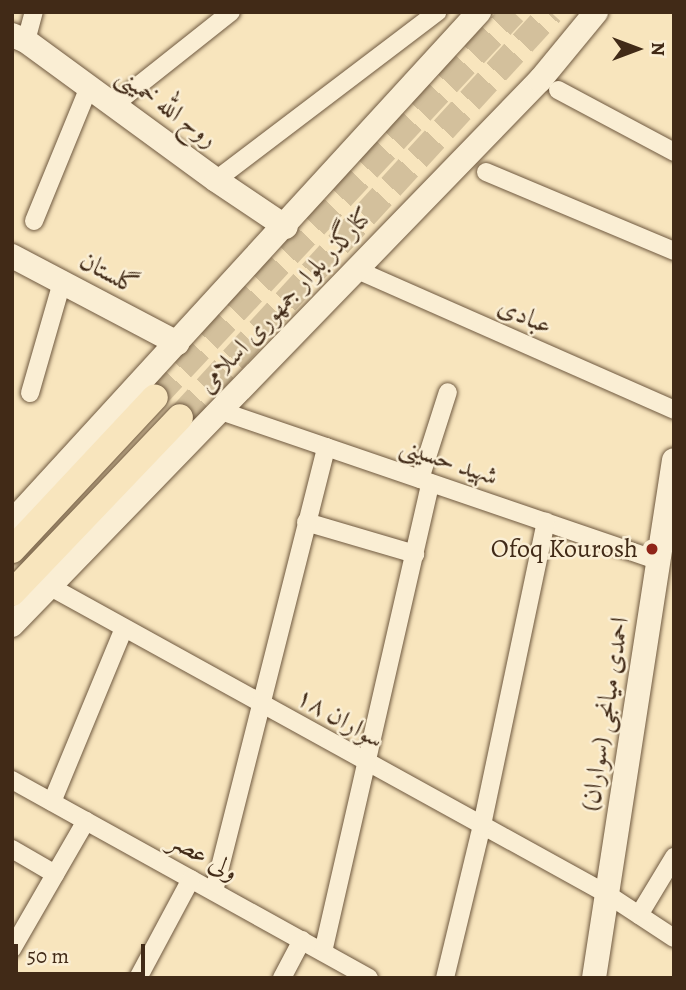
<!DOCTYPE html>
<meta charset="utf-8">
<style>
body{margin:0}
#map{position:relative;width:686px;height:990px;overflow:hidden;background:#f8e5bd;font-family:Alegreya,Amiri,serif}
div>[style]{position:absolute}
[style*='--x']{left:calc(var(--x)*1px);top:calc(var(--y)*1px);width:calc(var(--w)*1px);rotate:calc(var(--a)*1deg)}
.primary-tunnel>*{height:26px;margin-top:-13px;transform-origin:0;background:repeating-linear-gradient(90deg,#d3c09c 0 26px,transparent 0 39px)}
.roads{filter:drop-shadow(0 0 2px #6f5940) drop-shadow(0 0 2px #6f5940)}
.street>*{height:18px;margin:-9px;padding:0 9px;transform-origin:9px;border-radius:9px;background:#faeed4}
.secondary>*{height:24px;margin:-12px;padding:0 12px;transform-origin:12px;border-radius:12px;background:#faeed4}
.primary>*{height:26px;margin:-13px;padding:0 13px;transform-origin:13px;border-radius:13px;background:#f8e5bd}
.dots>*{width:19px;height:19px;translate:-50% -50%;box-sizing:border-box;border:4px solid #faeed4;border-radius:50%}
span{translate:-50% -50%;white-space:nowrap;text-align:center;line-height:1.15;-webkit-text-stroke:5px #faeed4;paint-order:stroke}
.street-label{font-size:26px;color:#412a17}
.poi-label{font-size:26px;color:#412a17}
.right{translate:-100% -50%;text-align:right}
.frame{position:absolute;inset:0;border:14px solid #412a17;pointer-events:none}
.north{position:absolute;left:602px;top:14px;width:70px;height:70px;-webkit-text-stroke:5px #faeed4;paint-order:stroke;rotate:90deg;font-size:19px;font-weight:700;line-height:28px;text-align:center;color:#412a17}
.north::after{content:'';display:block;margin:auto;width:24px;height:32px;background:#412a17;clip-path:polygon(50% 0,100% 100%,50% 72%,0 100%)}
.scale{position:absolute;left:14px;top:944px;width:131px;height:32px;box-sizing:border-box;border:4px solid #412a17;border-top:0;padding-left:9px;font-size:21px;line-height:24px;white-space:nowrap;color:#412a17;-webkit-text-stroke:5px #faeed4;paint-order:stroke}
</style>
<div id="map">
<div class="primary-tunnel">
<i style="--x:155;--y:397;--w:526;--a:-47"></i>
<i style="--x:180;--y:417;--w:549;--a:-47.51"></i>
</div>
<div class="roads">
<div class="street">
<i style="--x:26;--y:41;--w:30;--a:-75"></i>
<i style="--x:558;--y:90;--w:132;--a:28.1"></i>
<i style="--x:115;--y:104;--w:148;--a:-38.4"></i>
<i style="--x:486;--y:172;--w:204;--a:22.8"></i>
<i style="--x:216;--y:180;--w:278;--a:-37.2"></i>
<i style="--x:34;--y:221;--w:145;--a:-67.7"></i>
<i style="--x:355;--y:269;--w:349;--a:23.8"></i>
<i style="--x:30;--y:393;--w:116;--a:-73.9"></i>
<i style="--x:221;--y:411;--w:464;--a:18.9"></i>
<i style="--x:420;--y:479;--w:91;--a:-72.2"></i>
<i style="--x:306;--y:522;--w:114;--a:16.4"></i>
<i style="--x:49;--y:586;--w:637;--a:28.9"></i>
<i style="--x:607;--y:894;--w:80;--a:33.3"></i>
<i style="--x:12;--y:780;--w:408;--a:29"></i>
<i style="--x:52;--y:802;--w:188;--a:-67.5"></i>
<i style="--x:12;--y:849;--w:50;--a:30.2"></i>
<i style="--x:214;--y:891;--w:458;--a:-75.8"></i>
<i style="--x:639;--y:915;--w:68;--a:-58.9"></i>
<i style="--x:12;--y:949;--w:148;--a:-60"></i>
<i style="--x:323;--y:952;--w:481;--a:-77.1"></i>
<i style="--x:138;--y:978;--w:112;--a:-61.8"></i>
<i style="--x:282;--y:978;--w:43;--a:-62.2"></i>
<i style="--x:445;--y:978;--w:157;--a:-76.4"></i>
<i style="--x:482;--y:825;--w:310;--a:-78.1"></i>
</div>
<div class="secondary">
<i style="--x:12;--y:35;--w:15;--a:23"></i>
<i style="--x:26;--y:41;--w:235;--a:36.2"></i>
<i style="--x:216;--y:180;--w:84;--a:33.9"></i>
<i style="--x:12;--y:256;--w:187;--a:27.8"></i>
<i style="--x:12;--y:522;--w:692;--a:-47.52"></i>
<i style="--x:12;--y:625;--w:759;--a:-45.91"></i>
<i style="--x:540;--y:80;--w:88;--a:-50.5"></i>
<i style="--x:594;--y:978;--w:524;--a:-81.22"></i>
</div>
<div class="primary">
<i style="--x:12;--y:550;--w:209;--a:-46.9"></i>
<i style="--x:12;--y:593;--w:243;--a:-46.3"></i>
</div>
</div>
<div class="dots">
<i style="left:652px;top:549px;background:#8f2418"></i>
</div>
<div class="street-label">
<span style="left:167px;top:107px;rotate:36deg">روح الله خمینی</span>
<span style="left:109px;top:273px;rotate:28deg">گلستان</span>
<span style="left:285px;top:300px;rotate:-47deg">کنارگذر بلوار جمهوری اسلامی</span>
<span style="left:525px;top:316px;rotate:24deg">عبادی</span>
<span style="left:449px;top:461px;rotate:19deg">شهید حسینی</span>
<span style="left:605px;top:714px;rotate:-81deg">احمدی میانجی (سواران)</span>
<span style="left:340px;top:718px;rotate:30deg">سواران ۱۸</span>
<span style="left:204px;top:856px;rotate:29deg">ولی عصر</span>
</div>
<div class="poi-label">
<span class="right" style="left:638px;top:549px">Ofoq Kourosh</span>
</div>
<div class="frame"></div>
<div class="north">N</div>
<div class="scale">50 m</div>
</div>
